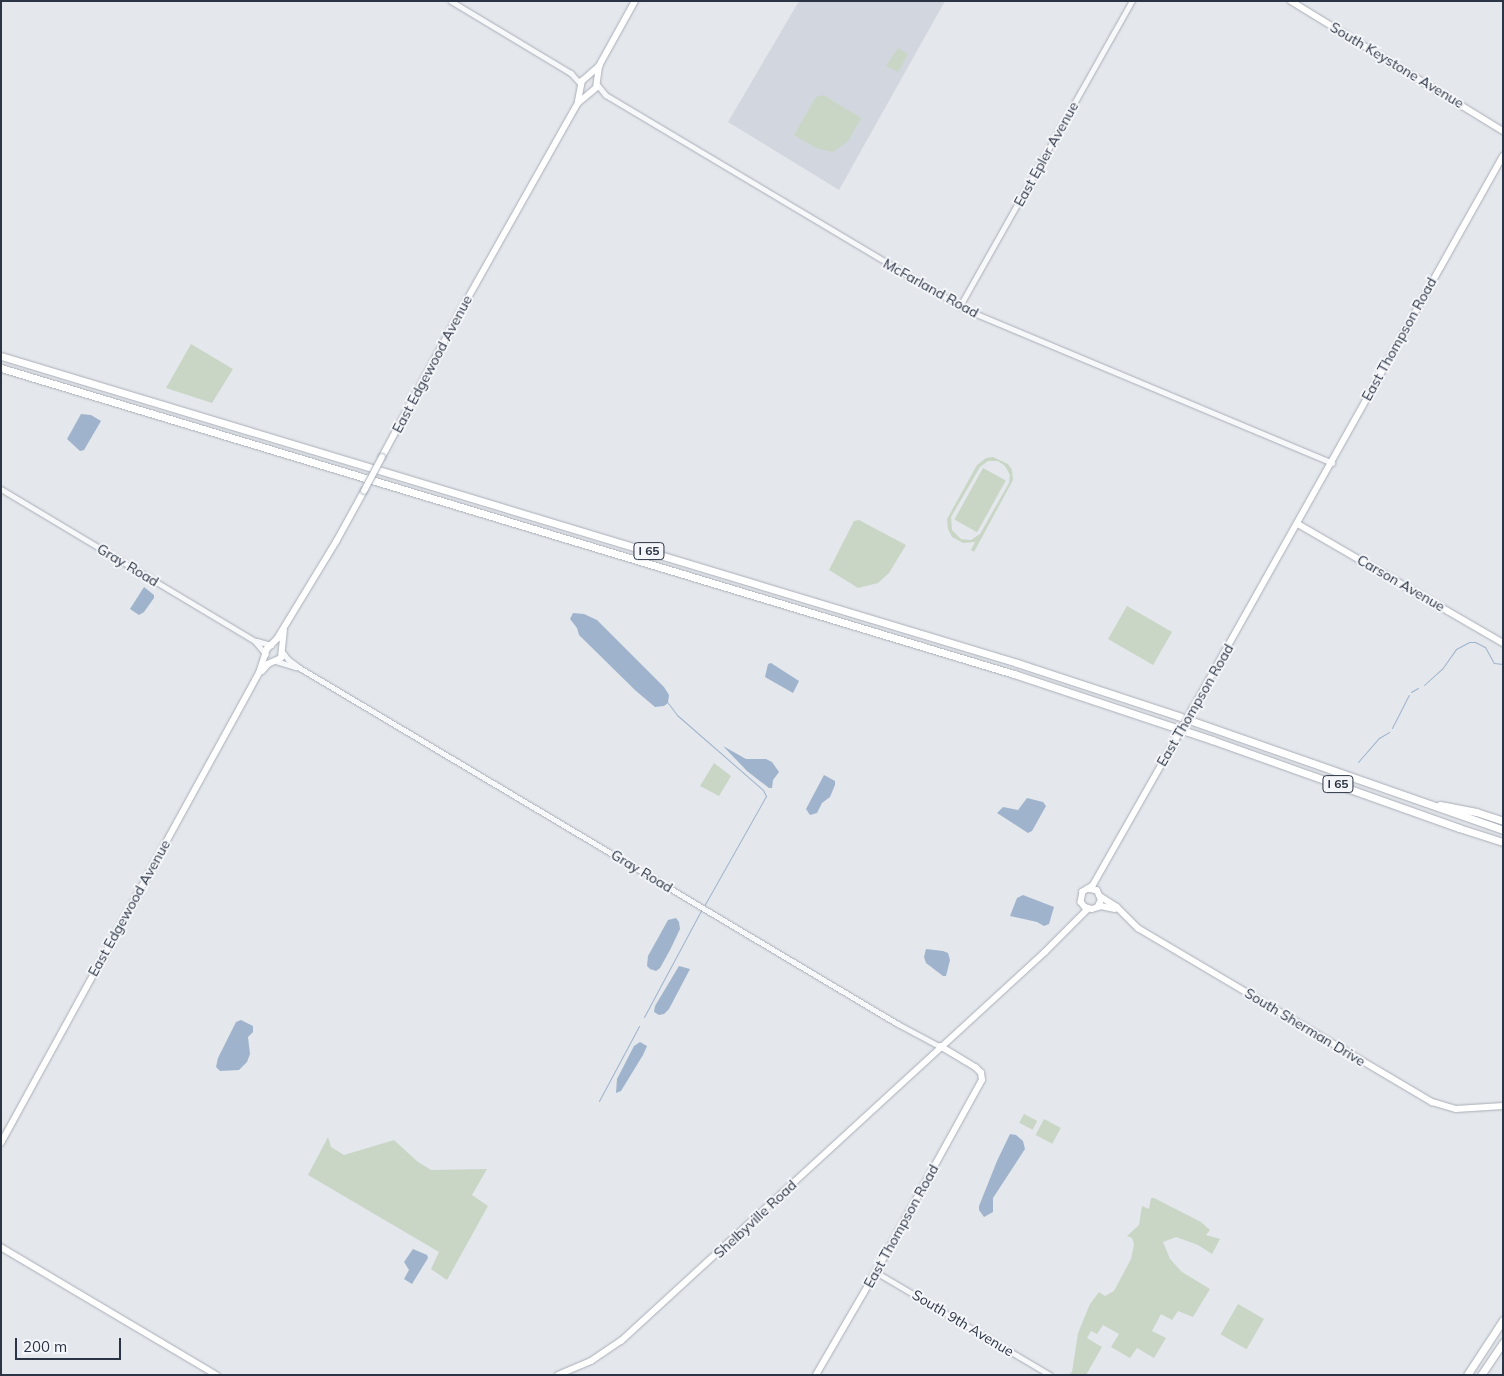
<!DOCTYPE html>
<style>
body{margin:0}
#map{position:relative;width:1504px;height:1376px;overflow:hidden;background:#e4e7ec;font-family:Mulish,sans-serif}
div>[style]{position:absolute}
[style*='--x']{left:calc(var(--x)*1px);top:calc(var(--y)*1px);width:calc(var(--w)*1px);rotate:calc(var(--a)*1deg)}
.built>*{inset:0;background:#d2d6de}
.green>*{inset:0;background:#c9d6c5;transform-origin:0 0}
.water>*{inset:0;background:#9fb4cc}
.stream>*{height:1px;margin:-0.5px;padding:0 0.5px;transform-origin:0.5px;border-radius:0.5px;background:#9fb4cc}
.roads{filter:drop-shadow(0 0 1px #a9aeb7) drop-shadow(0 0 1px #a9aeb7)}
.minor>*{height:4.5px;margin:-2.25px;padding:0 2.25px;transform-origin:2.25px;border-radius:2.25px;background:#f7f8fa}
.major>*{height:5.5px;margin:-2.75px;padding:0 2.75px;transform-origin:2.75px;border-radius:2.75px;background:#fff}
.highway>*{height:7px;margin:-3.5px;padding:0 3.5px;transform-origin:3.5px;border-radius:3.5px;background:#fff}
.bridges{filter:drop-shadow(0 0 1px #a3abb8) drop-shadow(0 0 1px #a3abb8)}
.major-bridge>*{height:5.5px;margin:-2.75px;padding:0 2.75px;transform-origin:2.75px;border-radius:2.75px;background:#fff}
span{translate:-50% -50%;white-space:nowrap;text-align:center;line-height:1.15;-webkit-text-stroke:4px #f4f6f9;paint-order:stroke}
.shield-label span{padding:1px 4px;background:#f4f6f9;border:1px solid;border-radius:4px;-webkit-text-stroke-width:0}
.shield-label{font-size:12px;color:#2b3445;font-weight:700}
.street-label{font-size:14px;color:#2b3445}
.frame{position:absolute;inset:0;border:2px solid #2b3445;pointer-events:none}
.scale{position:absolute;left:15px;top:1338px;width:106px;height:22px;box-sizing:border-box;border:2px solid #2b3445;border-top:0;padding-left:6px;font-size:15px;line-height:18px;white-space:nowrap;color:#2b3445;-webkit-text-stroke:4px #f4f6f9;paint-order:stroke}
</style>
<div id="map">
<div class="built">
<i style="clip-path:polygon(799px 1px,945px 1px,839px 190px,728px 122px)"></i>
</div>
<div class="green">
<i style="clip-path:polygon(898px 48px,908px 54px,898px 72px,886px 66px)"></i>
<i style="clip-path:polygon(823px 95px,861px 118px,848px 141px,833px 152px,816px 148px,794px 135px,816px 97px)"></i>
<i style="clip-path:polygon(191px 344px,233px 369px,212px 403px,166px 388px)"></i>
<i style="clip-path:polygon(evenodd,993px 457px,1008px 464px,1012px 470px,1013px 480px,974px 552px,971px 550px,975px 542px,963px 543px,952px 537px,948px 529px,947px 519px,977px 465px,986px 458px,993px 457px,988px 461px,998px 461px,1005px 466px,1010px 475px,1009px 483px,980px 534px,971px 540px,961px 539px,952px 530px,951px 517px,980px 467px,988px 461px)"></i>
<i style="left:983px;top:468px;width:26px;height:59px;rotate:29deg"></i>
<i style="clip-path:polygon(859px 520px,906px 545px,889px 573px,878px 583px,858px 588px,829px 570px,854px 521px)"></i>
<i style="left:1127px;top:606px;width:52px;height:38px;rotate:30deg"></i>
<i style="clip-path:polygon(714px 763px,731px 776px,719px 796px,700px 786px)"></i>
<i style="left:1024px;top:1114px;width:15px;height:10px;rotate:28deg"></i>
<i style="left:1044px;top:1119px;width:19px;height:18px;rotate:28deg"></i>
<i style="clip-path:polygon(328px 1137px,331px 1147px,344px 1155px,394px 1140px,418px 1162px,431px 1170px,487px 1169px,472px 1195px,488px 1206px,447px 1280px,431px 1269px,439px 1252px,308px 1175px)"></i>
<i style="clip-path:polygon(1151px 1198px,1154px 1198px,1201px 1222px,1210px 1230px,1206px 1235px,1220px 1239px,1212px 1254px,1198px 1245px,1176px 1237px,1163px 1242px,1170px 1259px,1182px 1272px,1210px 1289px,1193px 1317px,1178px 1311px,1172px 1320px,1161px 1314px,1152px 1331px,1166px 1338px,1154px 1358px,1137px 1348px,1130px 1358px,1111px 1347px,1119px 1334px,1103px 1325px,1097px 1334px,1091px 1331px,1087px 1338px,1102px 1347px,1086px 1375px,1068px 1375px,1072px 1372px,1078px 1333px,1090px 1304px,1099px 1292px,1105px 1296px,1114px 1291px,1131px 1259px,1134px 1244px,1132px 1238px,1127px 1236px,1139px 1225px,1142px 1206px,1149px 1209px)"></i>
<i style="left:1238px;top:1304px;width:30px;height:35px;rotate:30deg"></i>
</div>
<div class="water">
<i style="clip-path:polygon(81px 414px,91px 415px,101px 421px,84px 450px,80px 451px,67px 439px)"></i>
<i style="clip-path:polygon(144px 587px,154px 595px,154px 598px,144px 612px,139px 615px,130px 609px)"></i>
<i style="clip-path:polygon(573px 613px,584px 614px,597px 620px,664px 687px,669px 695px,668px 703px,664px 706px,655px 707px,636px 691px,579px 635px,577px 628px,570px 619px)"></i>
<i style="clip-path:polygon(771px 663px,799px 681px,793px 693px,765px 677px,768px 664px)"></i>
<i style="clip-path:polygon(723px 746px,746px 759px,766px 759px,772px 762px,779px 772px,773px 780px,772px 788px,769px 788px,747px 771px)"></i>
<i style="clip-path:polygon(824px 775px,835px 781px,835px 785px,830px 797px,822px 803px,817px 813px,810px 815px,806px 809px)"></i>
<i style="clip-path:polygon(1027px 798px,1043px 802px,1046px 806px,1032px 831px,1028px 833px,997px 813px,1003px 807px,1018px 810px)"></i>
<i style="clip-path:polygon(1023px 895px,1054px 907px,1049px 924px,1044px 926px,1037px 922px,1010px 916px,1017px 898px)"></i>
<i style="clip-path:polygon(676px 918px,679px 922px,680px 929px,670px 950px,660px 968px,656px 971px,650px 969px,647px 966px,648px 956px,668px 920px)"></i>
<i style="clip-path:polygon(926px 949px,943px 951px,948px 953px,950px 960px,946px 976px,943px 976px,926px 963px,924px 957px)"></i>
<i style="clip-path:polygon(679px 966px,690px 969px,669px 1009px,664px 1014px,659px 1015px,654px 1012px,655px 1006px)"></i>
<i style="clip-path:polygon(241px 1020px,253px 1026px,253px 1032px,248px 1037px,250px 1054px,247px 1062px,239px 1070px,220px 1071px,216px 1067px,218px 1058px,236px 1022px)"></i>
<i style="clip-path:polygon(640px 1042px,647px 1046px,643px 1055px,621px 1091px,616px 1093px,617px 1079px,634px 1046px)"></i>
<i style="clip-path:polygon(1010px 1134px,1016px 1135px,1023px 1141px,1025px 1149px,993px 1198px,993px 1212px,984px 1217px,979px 1210px,979px 1206px,997px 1161px)"></i>
<i style="clip-path:polygon(413px 1249px,427px 1255px,428px 1258px,412px 1284px,404px 1279px,409px 1270px,404px 1262px)"></i>
</div>
<div class="stream">
<i style="--x:1424;--y:685;--w:24;--a:-42"></i>
<i style="--x:1442;--y:669;--w:24;--a:-55"></i>
<i style="--x:1456;--y:649;--w:15;--a:-28"></i>
<i style="--x:1469;--y:642;--w:6;--a:0"></i>
<i style="--x:1475;--y:642;--w:11;--a:27"></i>
<i style="--x:1485;--y:647;--w:18;--a:61"></i>
<i style="--x:1494;--y:663;--w:9;--a:6"></i>
<i style="--x:1411;--y:692;--w:8;--a:-30"></i>
<i style="--x:668;--y:703;--w:15;--a:53"></i>
<i style="--x:677;--y:715;--w:114;--a:41.1"></i>
<i style="--x:763;--y:790;--w:7;--a:63"></i>
<i style="--x:766;--y:796;--w:126;--a:119.4"></i>
<i style="--x:1392;--y:728;--w:37;--a:-63"></i>
<i style="--x:1358;--y:762;--w:32;--a:-49"></i>
<i style="--x:1379;--y:738;--w:12;--a:-31"></i>
<i style="--x:644;--y:1017;--w:123;--a:-61.8"></i>
<i style="--x:599;--y:1101;--w:85;--a:-61.9"></i>
</div>
<div class="roads">
<div class="minor">
<i style="--x:451;--y:1;--w:140;--a:31"></i>
<i style="--x:571;--y:73;--w:15;--a:48"></i>
<i style="--x:597;--y:84;--w:14;--a:51"></i>
<i style="--x:606;--y:95;--w:420;--a:30.8"></i>
<i style="--x:967;--y:310;--w:396;--a:22.7"></i>
<i style="--x:960;--y:306;--w:350;--a:-60.6"></i>
<i style="--x:1;--y:489;--w:296;--a:30.9"></i>
<i style="--x:255;--y:641;--w:17;--a:50"></i>
<i style="--x:257;--y:641;--w:15;--a:16"></i>
<i style="--x:282;--y:651;--w:10;--a:53"></i>
<i style="--x:288;--y:659;--w:15;--a:37"></i>
<i style="--x:300;--y:668;--w:696;--a:30.77"></i>
<i style="--x:898;--y:1024;--w:49;--a:28.1"></i>
<i style="--x:276;--y:661;--w:21;--a:17"></i>
<i style="--x:876;--y:1272;--w:202;--a:30.6"></i>
</div>
<div class="major">
<i style="--x:1291;--y:1;--w:249;--a:31.5"></i>
<i style="--x:578;--y:101;--w:20;--a:-79"></i>
<i style="--x:582;--y:81;--w:23;--a:-41"></i>
<i style="--x:599;--y:66;--w:74;--a:-61"></i>
<i style="--x:382;--y:457;--w:162;--a:-61.7"></i>
<i style="--x:459;--y:314;--w:242;--a:-60.6"></i>
<i style="--x:578;--y:103;--w:23;--a:-40"></i>
<i style="--x:596;--y:88;--w:22;--a:-82"></i>
<i style="--x:1298;--y:524;--w:237;--a:30.1"></i>
<i style="--x:262;--y:671;--w:9;--a:-49"></i>
<i style="--x:268;--y:664;--w:14;--a:-25"></i>
<i style="--x:281;--y:658;--w:27;--a:-84"></i>
<i style="--x:1192;--y:710;--w:635;--a:-60.69"></i>
<i style="--x:1088;--y:889;--w:6;--a:-39"></i>
<i style="--x:1093;--y:885;--w:168;--a:-60.4"></i>
<i style="--x:1100;--y:896;--w:20;--a:33"></i>
<i style="--x:1117;--y:907;--w:30;--a:45"></i>
<i style="--x:1138;--y:928;--w:342;--a:30.6"></i>
<i style="--x:1432;--y:1102;--w:25;--a:16"></i>
<i style="--x:1456;--y:1109;--w:47;--a:-3.7"></i>
<i style="--x:1098;--y:906;--w:7;--a:-63"></i>
<i style="--x:1101;--y:900;--w:10;--a:-114"></i>
<i style="--x:1097;--y:891;--w:9;--a:-167"></i>
<i style="--x:1088;--y:889;--w:6;--a:149"></i>
<i style="--x:1083;--y:892;--w:10;--a:101"></i>
<i style="--x:1081;--y:902;--w:6;--a:51"></i>
<i style="--x:1085;--y:907;--w:7;--a:16"></i>
<i style="--x:1092;--y:909;--w:9;--a:-18"></i>
<i style="--x:1101;--y:906;--w:14;--a:12"></i>
<i style="--x:1;--y:1143;--w:536;--a:-61.24"></i>
<i style="--x:259;--y:673;--w:25;--a:-72"></i>
<i style="--x:267;--y:649;--w:14;--a:-45"></i>
<i style="--x:277;--y:639;--w:114;--a:-58.7"></i>
<i style="--x:336;--y:542;--w:58;--a:-61.2"></i>
<i style="--x:1;--y:1247;--w:251;--a:30.7"></i>
<i style="--x:558;--y:1375;--w:36;--a:-23"></i>
<i style="--x:591;--y:1361;--w:36;--a:-34"></i>
<i style="--x:621;--y:1341;--w:575;--a:-42.53"></i>
<i style="--x:1045;--y:952;--w:61;--a:-45"></i>
<i style="--x:816;--y:1375;--w:119;--a:-59.8"></i>
<i style="--x:876;--y:1272;--w:219;--a:-61.1"></i>
<i style="--x:982;--y:1080;--w:7;--a:-98"></i>
<i style="--x:981;--y:1073;--w:7;--a:-135"></i>
<i style="--x:976;--y:1068;--w:41;--a:-149"></i>
</div>
<div class="highway">
<i style="--x:1;--y:356;--w:1061;--a:16.81"></i>
<i style="--x:1017;--y:663;--w:169;--a:18.2"></i>
<i style="--x:1178;--y:716;--w:344;--a:19.3"></i>
<i style="--x:1;--y:368;--w:1058;--a:16.81"></i>
<i style="--x:1014;--y:674;--w:209;--a:18.4"></i>
<i style="--x:1212;--y:740;--w:262;--a:19.6"></i>
<i style="--x:1459;--y:828;--w:46;--a:17.7"></i>
<i style="--x:1440;--y:805;--w:37;--a:11"></i>
<i style="--x:1476;--y:812;--w:28;--a:18"></i>
<i style="--x:1467;--y:1375;--w:66;--a:-56.8"></i>
<i style="--x:1481;--y:1375;--w:40;--a:-56"></i>
</div>
</div>
<div class="bridges">
<div class="major-bridge">
<i style="--x:364;--y:491;--w:38;--a:-62"></i>
<i style="--x:1176;--y:739;--w:33;--a:-61"></i>
</div>
</div>
<div class="shield-label">
<span style="left:649px;top:551px">I 65</span>
<span style="left:1338px;top:784px">I 65</span>
</div>
<div class="street-label">
<span style="left:1397px;top:65px;rotate:31deg">South Keystone Avenue</span>
<span style="left:1046px;top:154px;rotate:-61deg">East Epler Avenue</span>
<span style="left:931px;top:288px;rotate:29deg">McFarland Road</span>
<span style="left:1399px;top:339px;rotate:-61deg">East Thompson Road</span>
<span style="left:432px;top:364px;rotate:-62deg">East Edgewood Avenue</span>
<span style="left:128px;top:565px;rotate:31deg">Gray Road</span>
<span style="left:1401px;top:583px;rotate:30deg">Carson Avenue</span>
<span style="left:1195px;top:705px;rotate:-60deg">East Thompson Road</span>
<span style="left:642px;top:871px;rotate:31deg">Gray Road</span>
<span style="left:129px;top:908px;rotate:-61deg">East Edgewood Avenue</span>
<span style="left:1305px;top:1027px;rotate:31deg">South Sherman Drive</span>
<span style="left:755px;top:1219px;rotate:-43deg">Shelbyville Road</span>
<span style="left:901px;top:1226px;rotate:-61deg">East Thompson Road</span>
<span style="left:963px;top:1323px;rotate:31deg">South 9th Avenue</span>
</div>
<div class="frame"></div>
<div class="scale">200 m</div>
</div>
